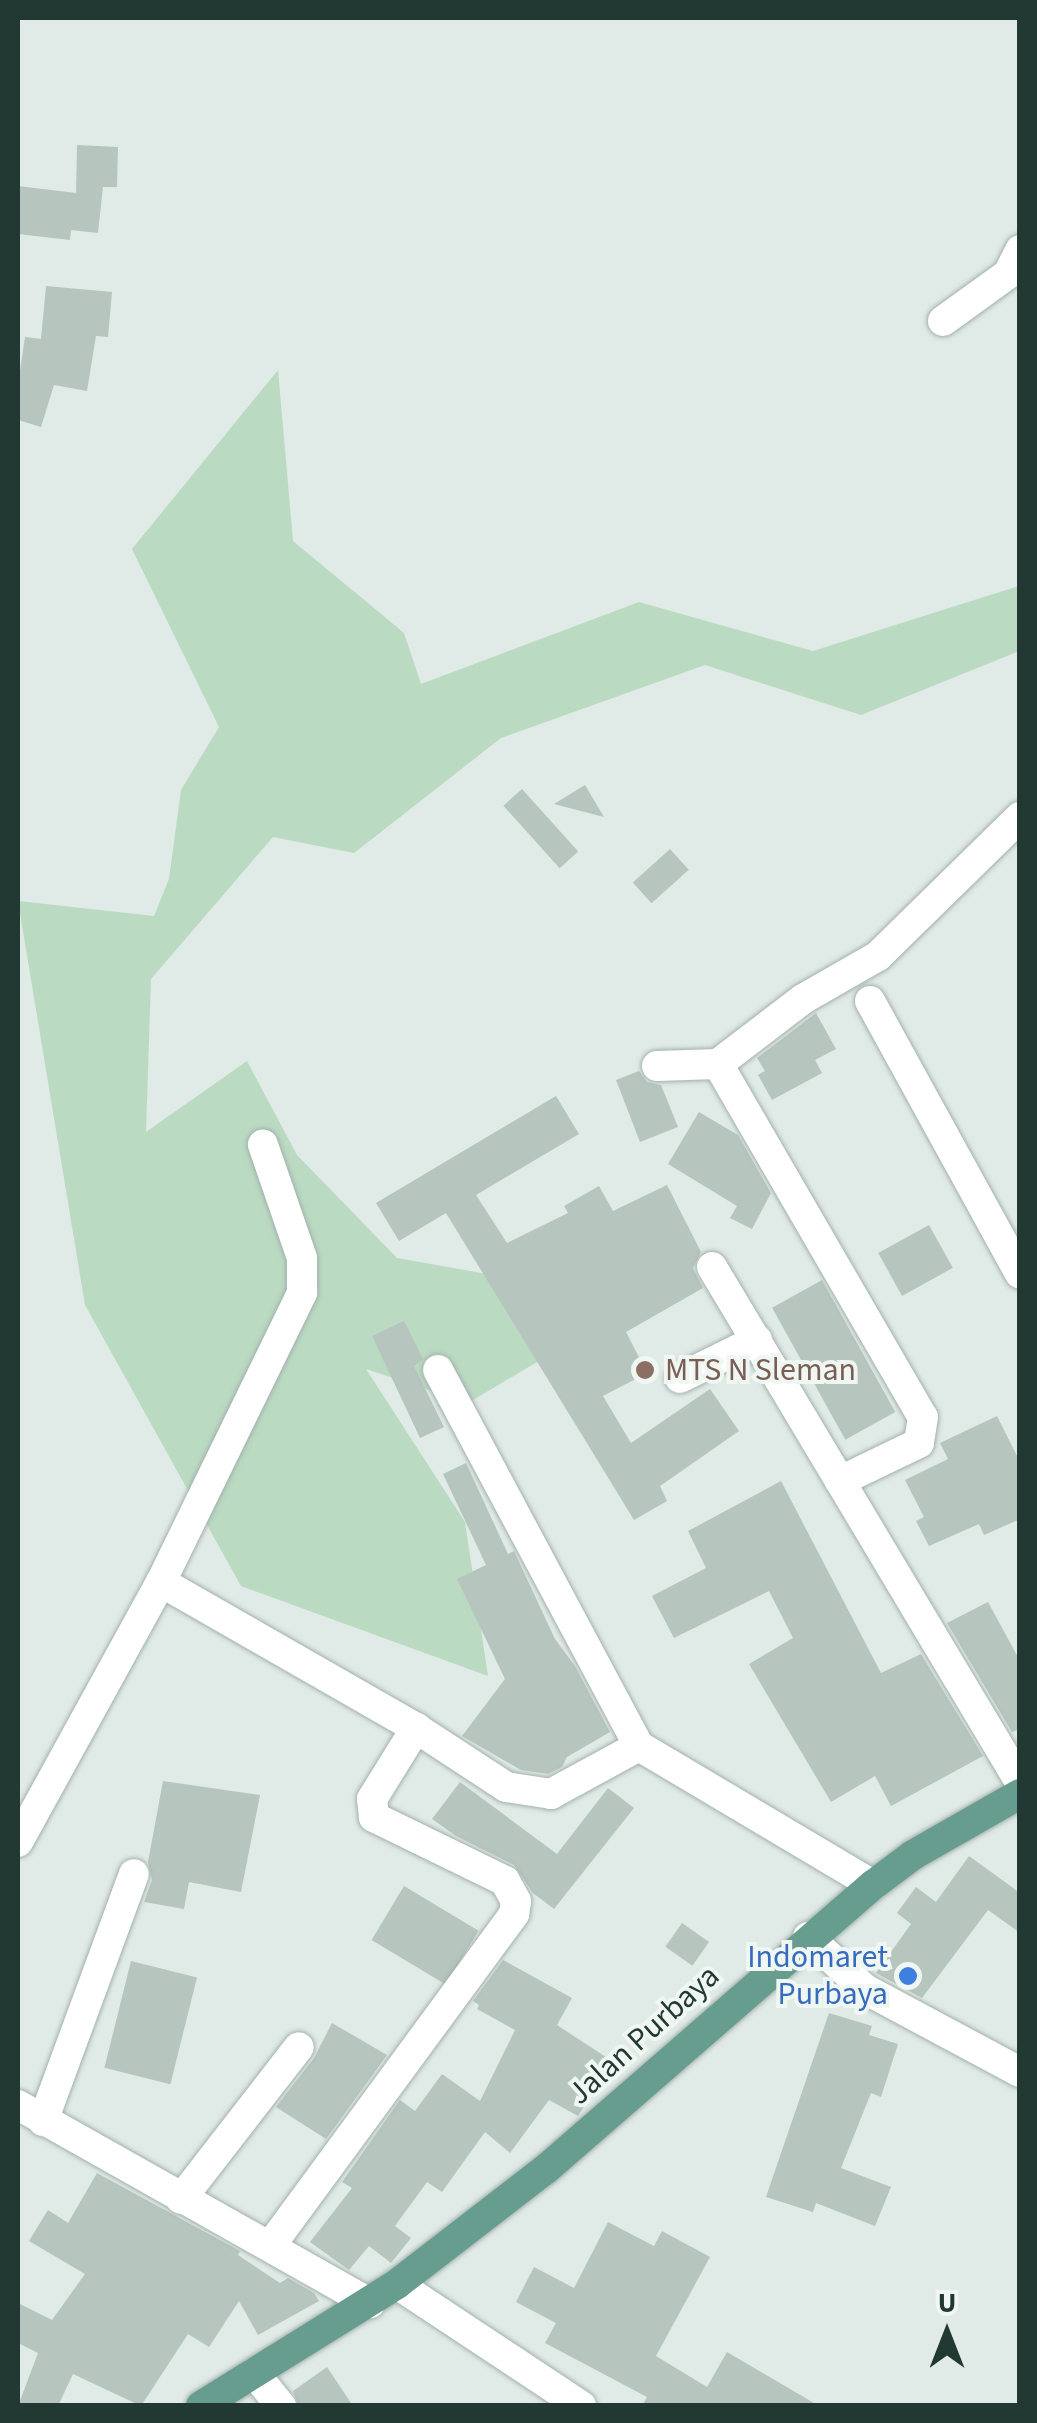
<!DOCTYPE html>
<style>
body{margin:0}
#map{position:relative;width:1037px;height:2423px;overflow:hidden;background:#e0eae6;font-family:"Source Sans 3",sans-serif}
div>[style]{position:absolute}
[style*='--x']{left:calc(var(--x)*1px);top:calc(var(--y)*1px);width:calc(var(--w)*1px);rotate:calc(var(--a)*1deg)}
.green>*{inset:0;background:#badac2}
.building>*{inset:0;background:#b6c5be;transform-origin:0 0}
.roads{filter:drop-shadow(0 0 2px #a3b1ad) drop-shadow(0 0 2px #a3b1ad)}
.minor>*{height:30px;margin:-15px;padding:0 15px;transform-origin:15px;border-radius:15px;background:#fff}
.major>*{height:30px;margin:-15px;padding:0 15px;transform-origin:15px;border-radius:15px;background:#679d8f}
.dots>*{width:28px;height:28px;translate:-50% -50%;box-sizing:border-box;border:5px solid #f0f7f3;border-radius:50%}
span{translate:-50% -50%;white-space:nowrap;text-align:center;line-height:1.15;-webkit-text-stroke:8px #f0f7f3;paint-order:stroke}
.education-label{font-size:32px;color:#785e54}
.left{translate:0 -50%;text-align:left}
.shop-label{font-size:32px;color:#366cbe}
.right{translate:-100% -50%;text-align:right}
.street-label{font-size:32px;color:#223933}
.frame{position:absolute;inset:0;border:20px solid #223933;pointer-events:none}
.north{position:absolute;left:897px;top:2283px;width:100px;height:100px;-webkit-text-stroke:8px #f0f7f3;paint-order:stroke;rotate:0deg;font-size:28px;font-weight:700;line-height:40px;text-align:center;color:#223933}
.north::after{content:'';display:block;margin:auto;width:35px;height:45px;background:#223933;clip-path:polygon(50% 0,100% 100%,50% 72%,0 100%)}
</style>
<div id="map">
<div class="green">
<i style="clip-path:polygon(278px 370px,293px 541px,404px 633px,421px 684px,639px 602px,813px 651px,1019px 586px,1019px 651px,861px 715px,705px 665px,501px 738px,354px 853px,273px 837px,151px 979px,146px 1132px,247px 1061px,297px 1155px,397px 1258px,487px 1274px,554px 1352px,468px 1403px,366px 1369px,465px 1522px,488px 1676px,241px 1586px,85px 1305px,18px 901px,154px 916px,169px 879px,181px 790px,219px 727px,132px 549px)"></i>
</div>
<div class="building">
<i style="clip-path:polygon(77px 145px,118px 147px,117px 187px,103px 187px,98px 233px,71px 230px,70px 240px,18px 234px,18px 186px,76px 193px)"></i>
<i style="clip-path:polygon(46px 286px,112px 292px,108px 337px,96px 336px,87px 391px,54px 385px,41px 427px,18px 420px,18px 384px,25px 337px,41px 339px)"></i>
<i style="clip-path:polygon(585px 785px,604px 817px,554px 804px)"></i>
<i style="left:522px;top:789px;width:84px;height:25px;rotate:48deg"></i>
<i style="left:670px;top:849px;width:28px;height:50px;rotate:48deg"></i>
<i style="clip-path:polygon(816px 1013px,836px 1049px,815px 1060px,822px 1073px,772px 1100px,758px 1075px,765px 1071px,757px 1058px)"></i>
<i style="clip-path:polygon(639px 1071px,647px 1082px,661px 1085px,678px 1127px,640px 1142px,616px 1080px)"></i>
<i style="clip-path:polygon(556px 1096px,579px 1134px,476px 1195px,507px 1243px,568px 1213px,564px 1206px,599px 1186px,613px 1211px,667px 1185px,701px 1252px,693px 1268px,703px 1288px,626px 1332px,647px 1373px,603px 1396px,631px 1443px,710px 1389px,739px 1431px,660px 1486px,667px 1501px,634px 1520px,446px 1213px,399px 1241px,376px 1203px)"></i>
<i style="clip-path:polygon(699px 1112px,738px 1135px,771px 1193px,752px 1229px,730px 1218px,737px 1206px,668px 1164px)"></i>
<i style="left:929px;top:1225px;width:49px;height:58px;rotate:61deg"></i>
<i style="left:822px;top:1280px;width:151px;height:57px;rotate:61deg"></i>
<i style="clip-path:polygon(404px 1321px,423px 1359px,414px 1366px,444px 1427px,420px 1438px,372px 1336px)"></i>
<i style="clip-path:polygon(997px 1416px,1020px 1462px,1020px 1519px,984px 1535px,979px 1524px,929px 1546px,916px 1521px,924px 1517px,905px 1480px,948px 1459px,940px 1443px)"></i>
<i style="clip-path:polygon(466px 1463px,508px 1554px,514px 1551px,555px 1639px,575px 1666px,610px 1732px,567px 1757px,562px 1767px,548px 1774px,521px 1770px,462px 1736px,505px 1679px,457px 1579px,486px 1565px,443px 1474px)"></i>
<i style="clip-path:polygon(781px 1481px,881px 1673px,921px 1654px,983px 1756px,891px 1806px,875px 1776px,831px 1802px,749px 1664px,793px 1638px,769px 1591px,674px 1638px,652px 1596px,706px 1568px,688px 1531px)"></i>
<i style="clip-path:polygon(988px 1602px,1020px 1661px,1020px 1729px,1012px 1732px,947px 1623px)"></i>
<i style="clip-path:polygon(163px 1781px,260px 1795px,241px 1892px,189px 1882px,184px 1909px,144px 1902px,152px 1880px,148px 1862px)"></i>
<i style="clip-path:polygon(460px 1782px,557px 1854px,608px 1788px,634px 1808px,554px 1909px,533px 1893px,514px 1865px,456px 1836px,432px 1819px)"></i>
<i style="clip-path:polygon(969px 1856px,1020px 1893px,1020px 1933px,988px 1910px,922px 1998px,876px 1973px,911px 1924px,897px 1913px,916px 1887px,936px 1902px)"></i>
<i style="left:404px;top:1886px;width:87px;height:63px;rotate:31deg"></i>
<i style="left:682px;top:1923px;width:33px;height:29px;rotate:35deg"></i>
<i style="clip-path:polygon(503px 1960px,572px 1998px,557px 2025px,612px 2061px,578px 2116px,549px 2100px,510px 2153px,485px 2132px,442px 2192px,427px 2182px,395px 2226px,411px 2238px,391px 2263px,369px 2246px,349px 2270px,310px 2242px,352px 2188px,342px 2182px,400px 2100px,415px 2111px,442px 2074px,480px 2101px,515px 2030px,477px 2009px,479px 2005px,473px 2001px)"></i>
<i style="left:131px;top:1961px;width:68px;height:110px;rotate:14deg"></i>
<i style="clip-path:polygon(829px 2013px,872px 2026px,869px 2035px,898px 2044px,881px 2097px,871px 2093px,841px 2168px,891px 2187px,875px 2226px,816px 2203px,813px 2212px,766px 2197px)"></i>
<i style="clip-path:polygon(332px 2023px,387px 2055px,326px 2139px,276px 2107px,314px 2058px)"></i>
<i style="clip-path:polygon(97px 2173px,240px 2251px,238px 2255px,280px 2283px,288px 2278px,314px 2293px,319px 2301px,258px 2335px,239px 2301px,209px 2347px,188px 2334px,141px 2406px,73px 2374px,58px 2406px,18px 2406px,38px 2353px,18px 2343px,18px 2303px,52px 2320px,85px 2274px,29px 2241px,48px 2210px,68px 2223px)"></i>
<i style="clip-path:polygon(608px 2222px,654px 2246px,662px 2231px,710px 2257px,656px 2356px,707px 2387px,727px 2352px,819px 2406px,642px 2406px,647px 2397px,545px 2343px,556px 2323px,516px 2302px,534px 2267px,574px 2288px)"></i>
<i style="clip-path:polygon(327px 2367px,353px 2406px,299px 2406px,293px 2391px)"></i>
</div>
<div class="roads">
<div class="minor">
<i style="--x:943;--y:321;--w:80;--a:-35.9"></i>
<i style="--x:1008;--y:274;--w:27;--a:-63"></i>
<i style="--x:870;--y:1001;--w:311;--a:61.2"></i>
<i style="--x:718;--y:1064;--w:408;--a:59.9"></i>
<i style="--x:923;--y:1417;--w:26;--a:99"></i>
<i style="--x:919;--y:1443;--w:88;--a:154.3"></i>
<i style="--x:657;--y:1066;--w:61;--a:-1.9"></i>
<i style="--x:718;--y:1064;--w:107;--a:-37.4"></i>
<i style="--x:803;--y:999;--w:86;--a:-29.8"></i>
<i style="--x:878;--y:956;--w:199;--a:-44.4"></i>
<i style="--x:712;--y:1267;--w:600;--a:59.12"></i>
<i style="--x:438;--y:1370;--w:426;--a:61.9"></i>
<i style="--x:680;--y:1378;--w:86;--a:-26.3"></i>
<i style="--x:161;--y:1582;--w:322;--a:-64"></i>
<i style="--x:302;--y:1293;--w:35;--a:-90"></i>
<i style="--x:302;--y:1258;--w:120;--a:-109"></i>
<i style="--x:18;--y:1842;--w:297;--a:-61.2"></i>
<i style="--x:161;--y:1582;--w:294;--a:29.8"></i>
<i style="--x:416;--y:1728;--w:108;--a:33.2"></i>
<i style="--x:506;--y:1787;--w:46;--a:8.8"></i>
<i style="--x:551;--y:1794;--w:100;--a:-28.6"></i>
<i style="--x:639;--y:1746;--w:272;--a:30.7"></i>
<i style="--x:808;--y:1937;--w:77;--a:42.4"></i>
<i style="--x:865;--y:1989;--w:176;--a:28.2"></i>
<i style="--x:18;--y:2105;--w:404;--a:29.4"></i>
<i style="--x:43;--y:2121;--w:263;--a:-69.8"></i>
<i style="--x:181;--y:2199;--w:192;--a:-52.2"></i>
<i style="--x:271;--y:2245;--w:411;--a:-53.7"></i>
<i style="--x:514;--y:1914;--w:13;--a:-81"></i>
<i style="--x:516;--y:1901;--w:23;--a:-119"></i>
<i style="--x:505;--y:1881;--w:146;--a:-154"></i>
<i style="--x:374;--y:1817;--w:18;--a:-96"></i>
<i style="--x:372;--y:1799;--w:84;--a:-58.2"></i>
<i style="--x:397;--y:2284;--w:221;--a:33.5"></i>
<i style="--x:254;--y:2373;--w:43;--a:50.7"></i>
</div>
<div class="major">
<i style="--x:201;--y:2406;--w:231;--a:-31.9"></i>
<i style="--x:397;--y:2284;--w:188;--a:-37.7"></i>
<i style="--x:546;--y:2169;--w:433;--a:-41"></i>
<i style="--x:873;--y:1885;--w:50;--a:-36.9"></i>
<i style="--x:913;--y:1855;--w:123;--a:-29.7"></i>
</div>
</div>
<div class="dots">
<i style="left:645px;top:1370px;background:#8d6e63"></i>
<i style="left:908px;top:1976px;background:#3f7fe0"></i>
</div>
<div class="education-label">
<span class="left" style="left:665px;top:1370px">MTS N Sleman</span>
</div>
<div class="shop-label">
<span class="right" style="left:888px;top:1976px">Indomaret<br>Purbaya</span>
</div>
<div class="street-label">
<span style="left:644px;top:2035px;rotate:-42deg">Jalan Purbaya</span>
</div>
<div class="frame"></div>
<div class="north">U</div>
</div>
